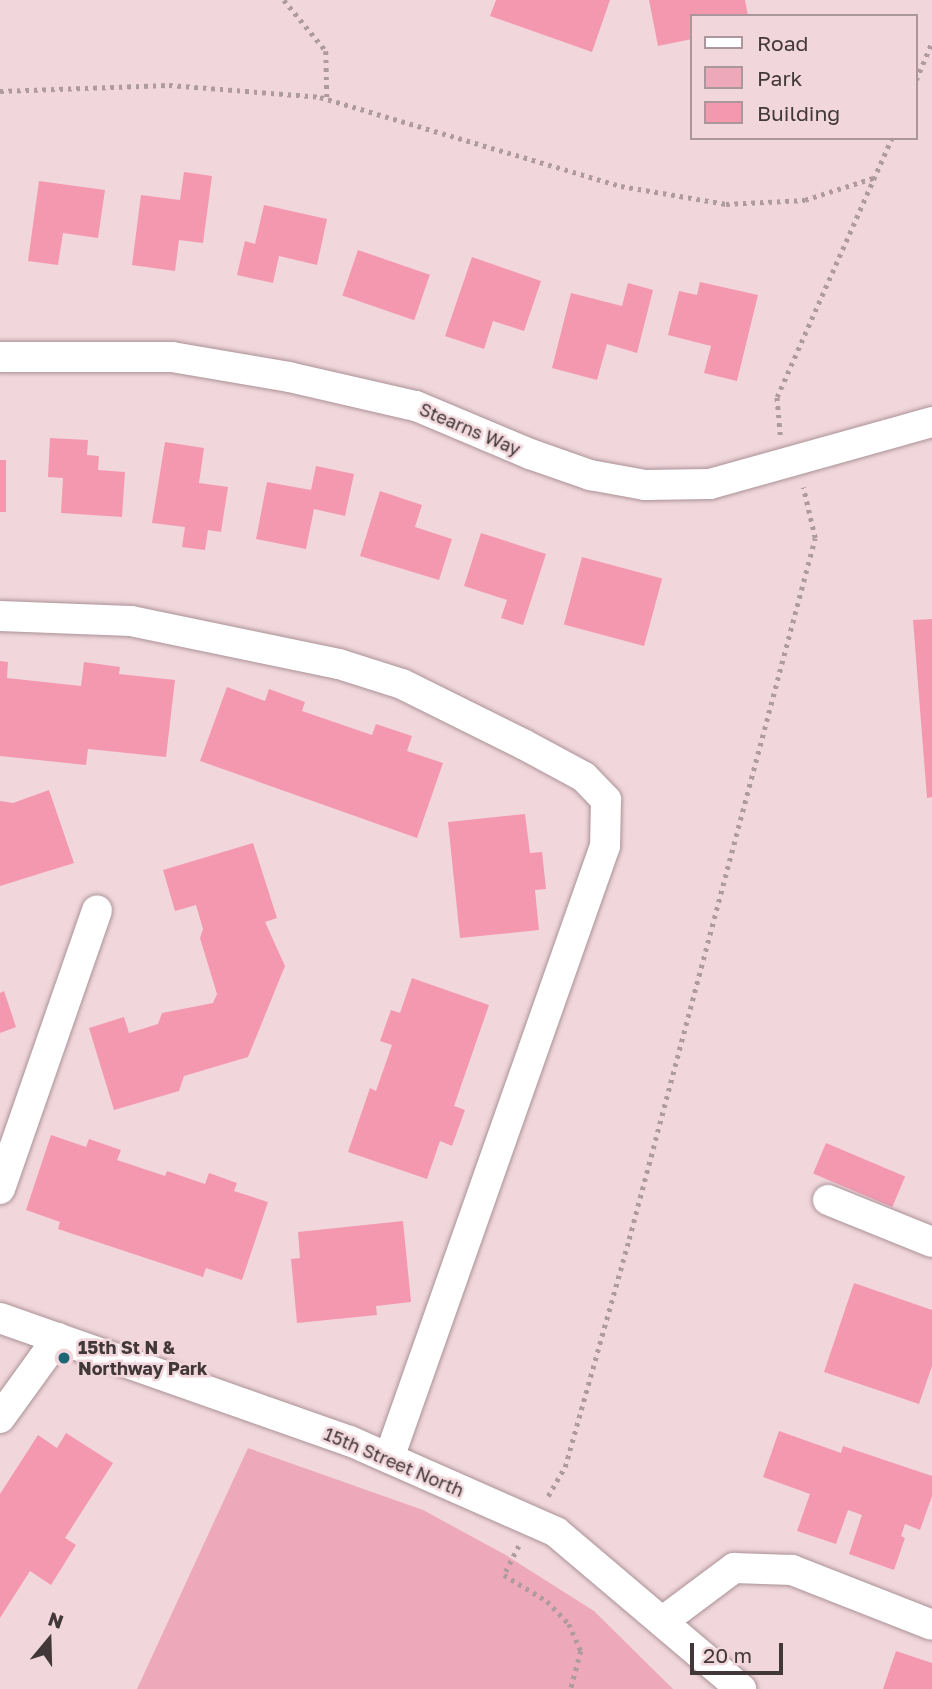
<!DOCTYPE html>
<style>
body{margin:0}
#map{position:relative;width:932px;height:1689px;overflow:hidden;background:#f1d7dc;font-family:"Golos Text",sans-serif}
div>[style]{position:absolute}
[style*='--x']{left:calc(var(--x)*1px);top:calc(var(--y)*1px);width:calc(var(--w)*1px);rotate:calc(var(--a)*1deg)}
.green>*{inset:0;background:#eda9b9}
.building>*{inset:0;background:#f498b0;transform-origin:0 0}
.path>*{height:4.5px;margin-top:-2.25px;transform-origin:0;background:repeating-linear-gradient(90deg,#af9b9f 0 3.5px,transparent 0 8.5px)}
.roads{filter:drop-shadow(0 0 2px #aa9297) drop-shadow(0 0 2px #aa9297)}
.minor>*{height:30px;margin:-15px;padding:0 15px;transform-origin:15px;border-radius:15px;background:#fff}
.dots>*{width:19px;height:19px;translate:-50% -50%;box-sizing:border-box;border:4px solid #f1d7dc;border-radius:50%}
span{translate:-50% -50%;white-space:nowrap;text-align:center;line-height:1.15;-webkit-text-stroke:5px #f1d7dc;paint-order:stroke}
.street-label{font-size:18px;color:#42383a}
.poi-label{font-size:18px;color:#42383a;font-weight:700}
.left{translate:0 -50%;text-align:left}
.legend{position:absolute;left:690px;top:14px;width:228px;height:126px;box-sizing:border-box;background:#f1d7dc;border:2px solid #ab979b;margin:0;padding:9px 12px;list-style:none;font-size:21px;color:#42383a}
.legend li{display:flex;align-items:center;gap:14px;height:35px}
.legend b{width:35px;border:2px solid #ab979b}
.north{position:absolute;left:14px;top:1605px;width:70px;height:70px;-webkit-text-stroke:5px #f1d7dc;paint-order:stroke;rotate:19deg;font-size:19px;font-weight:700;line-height:28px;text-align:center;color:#42383a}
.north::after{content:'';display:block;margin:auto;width:24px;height:32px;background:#42383a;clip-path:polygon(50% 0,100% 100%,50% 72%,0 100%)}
.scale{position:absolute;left:690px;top:1643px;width:93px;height:32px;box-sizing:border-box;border:4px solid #42383a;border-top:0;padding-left:9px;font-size:21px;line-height:24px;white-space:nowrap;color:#42383a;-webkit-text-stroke:5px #f1d7dc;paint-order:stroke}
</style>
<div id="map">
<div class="green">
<i style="clip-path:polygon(248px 1448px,423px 1510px,504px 1554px,594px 1611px,673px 1689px,137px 1689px)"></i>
</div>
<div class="building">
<i style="clip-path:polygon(496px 0,610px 0,592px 52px,490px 16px)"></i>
<i style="clip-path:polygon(649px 0,745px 0,748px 16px,692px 16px,692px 39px,658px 46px)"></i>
<i style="clip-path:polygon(184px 172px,212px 176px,203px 243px,179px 240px,175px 271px,132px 265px,141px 195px,180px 200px)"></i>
<i style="clip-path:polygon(39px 181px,105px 190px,98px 238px,63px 233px,58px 265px,28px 261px)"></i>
<i style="clip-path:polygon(264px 205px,327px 219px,317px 265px,279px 256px,273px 283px,237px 275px,245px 241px,255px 244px)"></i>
<i style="left:358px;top:250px;width:76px;height:48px;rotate:19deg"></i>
<i style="clip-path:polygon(472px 257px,541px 281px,524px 331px,493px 321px,484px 349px,445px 336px)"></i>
<i style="clip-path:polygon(700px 282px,758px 295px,737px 381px,704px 373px,711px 346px,668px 335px,679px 291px,697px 295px)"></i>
<i style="clip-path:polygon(628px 283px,653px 290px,637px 353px,607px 344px,597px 380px,552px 368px,571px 293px,622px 306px)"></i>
<i style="clip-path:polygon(50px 438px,88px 440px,87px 455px,99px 456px,98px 470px,125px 472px,122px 517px,61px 513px,63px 478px,48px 477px)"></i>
<i style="clip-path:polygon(165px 442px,204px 448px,199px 483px,228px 487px,221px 532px,208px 530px,205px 550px,182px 547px,185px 527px,152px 523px)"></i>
<i style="left:0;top:460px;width:6px;height:52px"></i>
<i style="clip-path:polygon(316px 466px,354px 474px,345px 516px,314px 509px,306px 549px,256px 539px,267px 482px,311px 490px)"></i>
<i style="clip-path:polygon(380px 491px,422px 505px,415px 527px,452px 539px,439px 580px,360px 556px)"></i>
<i style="clip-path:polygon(481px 533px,546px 554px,523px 625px,501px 618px,507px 600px,464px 586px)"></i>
<i style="left:582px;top:557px;width:83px;height:70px;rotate:15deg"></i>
<i style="clip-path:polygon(932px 619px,932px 797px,927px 798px,913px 620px)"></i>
<i style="clip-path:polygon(0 661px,8px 662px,7px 678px,81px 686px,84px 662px,120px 667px,119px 674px,175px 680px,166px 757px,88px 749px,86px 765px,0 756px)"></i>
<i style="clip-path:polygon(227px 687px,265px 701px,269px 689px,305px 702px,302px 711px,372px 735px,376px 724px,412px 736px,407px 751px,443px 763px,417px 838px,200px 761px)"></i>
<i style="clip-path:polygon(49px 790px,74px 863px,0 886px,0 801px,13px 803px)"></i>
<i style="clip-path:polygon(525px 814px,530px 853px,542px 852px,546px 889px,535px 890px,539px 930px,460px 938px,448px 822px)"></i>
<i style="clip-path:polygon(253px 843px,277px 918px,265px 922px,285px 966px,248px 1057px,184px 1076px,179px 1091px,114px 1110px,89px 1028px,124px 1017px,129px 1033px,158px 1024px,162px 1013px,213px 1003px,217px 994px,200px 938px,203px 929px,196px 905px,175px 911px,163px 870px)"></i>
<i style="clip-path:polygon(412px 978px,489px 1005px,454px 1106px,465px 1110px,452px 1146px,440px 1141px,427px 1179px,348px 1152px,370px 1088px,376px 1091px,392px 1045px,380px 1041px,391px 1010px,400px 1013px)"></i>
<i style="clip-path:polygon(4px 991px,16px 1027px,0 1033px,0 993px)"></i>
<i style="clip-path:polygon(51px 1135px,86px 1147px,89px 1139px,121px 1150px,117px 1160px,165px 1176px,167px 1171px,205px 1184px,209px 1173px,237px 1183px,234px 1191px,268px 1202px,242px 1280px,206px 1268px,203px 1277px,58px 1229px,60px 1222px,26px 1210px)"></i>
<i style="left:826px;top:1143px;width:86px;height:33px;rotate:23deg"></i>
<i style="clip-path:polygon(403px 1221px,411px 1302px,376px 1306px,377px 1315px,297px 1323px,291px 1259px,300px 1258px,298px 1232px)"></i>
<i style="clip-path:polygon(854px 1283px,932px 1310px,932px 1366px,919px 1404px,824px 1372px)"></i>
<i style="clip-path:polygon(779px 1431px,841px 1453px,843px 1446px,932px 1476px,932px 1496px,920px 1530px,905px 1524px,901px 1536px,905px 1538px,894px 1570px,849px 1554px,862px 1515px,848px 1510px,836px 1544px,797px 1531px,810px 1494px,763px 1477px)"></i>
<i style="clip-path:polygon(66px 1433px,113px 1463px,65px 1538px,76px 1545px,51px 1585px,30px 1571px,0 1618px,0 1494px,38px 1435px,57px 1448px)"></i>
<i style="clip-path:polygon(896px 1651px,932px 1663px,932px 1689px,883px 1689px)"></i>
</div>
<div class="path">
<i style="--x:284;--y:0;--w:66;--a:50.5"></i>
<i style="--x:326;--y:51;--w:48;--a:88.8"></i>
<i style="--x:916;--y:80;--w:41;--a:-67.2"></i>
<i style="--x:0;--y:91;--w:169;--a:-2"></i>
<i style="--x:169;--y:85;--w:151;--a:4.5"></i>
<i style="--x:320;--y:97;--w:314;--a:16.5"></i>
<i style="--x:621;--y:186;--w:107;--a:9.7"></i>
<i style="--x:726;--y:204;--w:79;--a:-2.9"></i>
<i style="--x:805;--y:200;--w:75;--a:-17.9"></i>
<i style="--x:780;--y:435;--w:38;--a:-95"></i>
<i style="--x:777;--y:397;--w:283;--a:-66.1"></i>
<i style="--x:548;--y:1496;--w:34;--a:-60"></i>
<i style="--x:565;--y:1467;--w:237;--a:-74.3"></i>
<i style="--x:629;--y:1239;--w:725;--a:-75.14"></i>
<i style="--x:815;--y:538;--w:52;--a:-103.2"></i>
<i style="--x:519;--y:1546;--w:33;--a:117"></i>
<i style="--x:504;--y:1575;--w:50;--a:31.2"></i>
<i style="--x:547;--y:1601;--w:32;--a:46"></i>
<i style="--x:569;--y:1624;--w:30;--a:66"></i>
<i style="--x:581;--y:1651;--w:39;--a:105"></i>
</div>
<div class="roads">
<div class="minor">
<i style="--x:0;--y:357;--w:172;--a:0"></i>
<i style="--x:172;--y:357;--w:119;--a:9.7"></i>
<i style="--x:289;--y:377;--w:130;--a:12.9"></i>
<i style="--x:416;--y:406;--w:124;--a:22.8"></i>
<i style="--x:530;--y:454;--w:64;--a:19.3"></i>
<i style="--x:590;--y:475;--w:56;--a:10.3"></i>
<i style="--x:645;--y:485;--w:65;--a:-0.9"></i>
<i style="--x:710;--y:484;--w:230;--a:-15.6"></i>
<i style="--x:0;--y:616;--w:131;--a:2.2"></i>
<i style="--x:131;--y:621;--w:212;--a:11.7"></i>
<i style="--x:339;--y:664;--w:66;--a:17.6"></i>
<i style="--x:402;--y:684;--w:135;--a:26.4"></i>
<i style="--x:523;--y:744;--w:69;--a:28.4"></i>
<i style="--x:584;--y:777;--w:32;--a:46"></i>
<i style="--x:606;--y:800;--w:46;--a:91.2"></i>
<i style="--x:605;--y:846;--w:649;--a:109.44"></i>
<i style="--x:0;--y:1189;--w:295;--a:-70.8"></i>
<i style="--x:828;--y:1200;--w:112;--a:22"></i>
<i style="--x:0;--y:1318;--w:371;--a:19.4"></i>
<i style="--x:350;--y:1441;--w:225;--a:23.8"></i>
<i style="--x:556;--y:1532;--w:243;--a:40.3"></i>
<i style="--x:0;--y:1418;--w:99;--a:-54.1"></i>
<i style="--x:663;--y:1621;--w:89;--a:-36.7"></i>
<i style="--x:734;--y:1568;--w:58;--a:2"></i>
<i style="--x:792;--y:1570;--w:150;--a:21.4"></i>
</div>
</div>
<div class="dots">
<i style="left:64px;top:1358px;background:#1e6674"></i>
</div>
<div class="street-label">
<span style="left:470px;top:429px;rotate:23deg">Stearns Way</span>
<span style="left:394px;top:1462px;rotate:23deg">15th Street North</span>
</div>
<div class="poi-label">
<span class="left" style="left:78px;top:1358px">15th St N &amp;<br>Northway Park</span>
</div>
<ul class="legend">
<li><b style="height:9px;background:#fff"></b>Road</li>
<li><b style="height:19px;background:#eda9b9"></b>Park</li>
<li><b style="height:19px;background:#f498b0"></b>Building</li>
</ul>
<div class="north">N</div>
<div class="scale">20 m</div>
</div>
